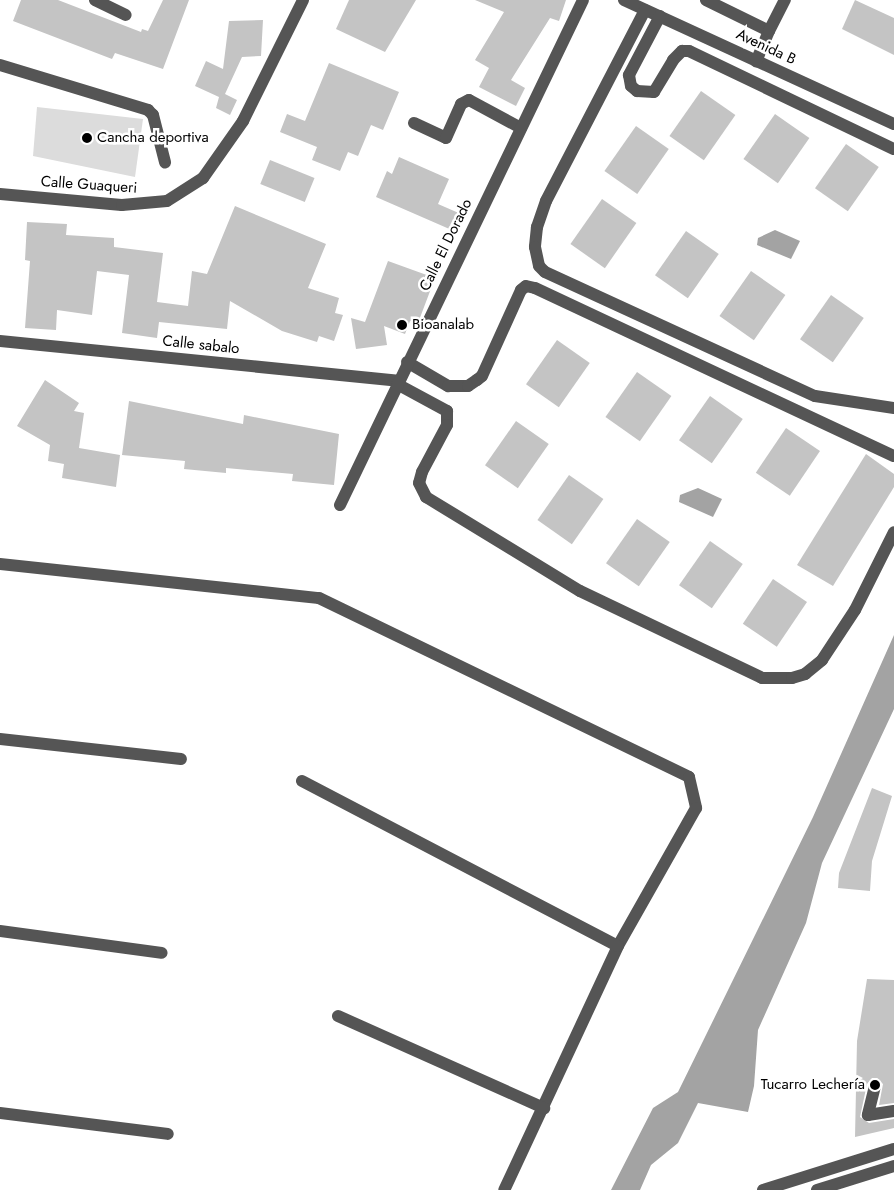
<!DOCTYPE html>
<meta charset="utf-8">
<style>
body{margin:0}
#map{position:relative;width:894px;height:1190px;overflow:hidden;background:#fff;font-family:Jost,sans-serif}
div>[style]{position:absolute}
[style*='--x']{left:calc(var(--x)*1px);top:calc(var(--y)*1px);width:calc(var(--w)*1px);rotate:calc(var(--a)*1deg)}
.green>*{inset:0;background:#dcdcdc}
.water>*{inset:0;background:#a3a3a3}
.building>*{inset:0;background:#c4c4c4;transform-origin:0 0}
.minor>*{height:12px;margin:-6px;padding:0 6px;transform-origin:6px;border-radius:6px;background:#555}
.dots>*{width:14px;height:14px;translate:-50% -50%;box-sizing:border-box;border:2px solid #fff;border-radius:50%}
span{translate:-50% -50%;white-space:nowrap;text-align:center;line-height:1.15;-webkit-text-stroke:5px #fff;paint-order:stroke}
.street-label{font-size:15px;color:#000}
.poi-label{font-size:15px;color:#000}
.left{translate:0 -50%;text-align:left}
.right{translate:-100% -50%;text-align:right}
</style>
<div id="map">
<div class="green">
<i style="clip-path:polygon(37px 107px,143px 119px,135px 177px,33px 156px)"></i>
</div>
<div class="water">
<i style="clip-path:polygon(775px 230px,800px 241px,791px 259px,757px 245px,758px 238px)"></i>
<i style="clip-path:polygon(698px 488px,722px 499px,713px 517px,679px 502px,680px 495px)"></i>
<i style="clip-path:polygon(894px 635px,894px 709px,822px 863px,806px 923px,758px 1030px,754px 1086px,748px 1112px,698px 1103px,678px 1143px,651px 1165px,640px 1190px,611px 1190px,653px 1108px,678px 1092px,813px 817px)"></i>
</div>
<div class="building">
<i style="clip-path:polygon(21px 0,58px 0,141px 32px,142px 29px,148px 31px,163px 0,189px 0,163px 69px,115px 53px,112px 59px,13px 21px)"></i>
<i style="clip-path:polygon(349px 0,416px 0,385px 52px,336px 29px)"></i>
<i style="clip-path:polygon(475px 0,566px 0,559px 21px,550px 18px,511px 80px,525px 88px,516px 106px,479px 87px,489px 68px,475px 60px,504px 12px)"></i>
<i style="clip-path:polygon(855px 0,894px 18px,894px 55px,842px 29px)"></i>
<i style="clip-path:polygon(263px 20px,261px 56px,242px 57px,225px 94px,237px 100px,230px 115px,216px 108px,219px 97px,195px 86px,206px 61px,223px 69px,229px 21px)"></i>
<i style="clip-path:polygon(329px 63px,399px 92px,383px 130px,371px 125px,358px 156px,348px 152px,340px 171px,312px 160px,317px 147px,280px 132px,287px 114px,305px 121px)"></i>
<i style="left:701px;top:91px;width:42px;height:55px;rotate:35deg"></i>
<i style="left:775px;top:114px;width:42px;height:55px;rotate:35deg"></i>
<i style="left:636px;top:126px;width:40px;height:55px;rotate:35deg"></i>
<i style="left:846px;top:144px;width:40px;height:54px;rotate:35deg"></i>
<i style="clip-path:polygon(399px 157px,449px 179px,438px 204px,461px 214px,454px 231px,376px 197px,387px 171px,392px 174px)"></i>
<i style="left:270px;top:160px;width:48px;height:26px;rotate:22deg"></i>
<i style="left:602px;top:199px;width:42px;height:55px;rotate:35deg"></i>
<i style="clip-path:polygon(235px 206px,326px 244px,308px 288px,339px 298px,335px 313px,343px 315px,334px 341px,319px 336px,317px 342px,282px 331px,230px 301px,227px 329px,159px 322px,157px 338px,122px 333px,129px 275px,97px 271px,92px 315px,57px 310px,56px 330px,25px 328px,30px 261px,25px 260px,27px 222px,67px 224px,66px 235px,114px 238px,114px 247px,163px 253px,157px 302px,188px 306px,192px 271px,207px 274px)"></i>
<i style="left:686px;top:231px;width:40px;height:54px;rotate:35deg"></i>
<i style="clip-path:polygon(388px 261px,435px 278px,418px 323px,410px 321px,405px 334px,384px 326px,387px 345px,356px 349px,351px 318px,365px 322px)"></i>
<i style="left:751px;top:271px;width:42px;height:55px;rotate:35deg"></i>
<i style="left:831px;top:295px;width:40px;height:54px;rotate:35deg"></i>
<i style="left:557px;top:340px;width:40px;height:54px;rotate:35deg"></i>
<i style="left:637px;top:372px;width:42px;height:55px;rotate:35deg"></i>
<i style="clip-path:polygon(45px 380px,79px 403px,74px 411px,84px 413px,79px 448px,120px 455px,116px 487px,62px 478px,64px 464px,48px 461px,50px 445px,17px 426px)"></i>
<i style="left:710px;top:396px;width:40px;height:54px;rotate:35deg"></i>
<i style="clip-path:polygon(129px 401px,243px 424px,244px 415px,339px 434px,334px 485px,292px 481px,293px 474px,226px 468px,226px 473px,184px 469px,185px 461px,122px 455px)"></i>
<i style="left:516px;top:421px;width:40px;height:54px;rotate:35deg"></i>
<i style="left:786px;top:428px;width:41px;height:54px;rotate:34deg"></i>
<i style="clip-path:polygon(866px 454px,894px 474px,894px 487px,833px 586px,797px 565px)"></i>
<i style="left:569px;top:475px;width:42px;height:55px;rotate:35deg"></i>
<i style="left:637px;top:519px;width:40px;height:54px;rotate:35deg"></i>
<i style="left:710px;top:541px;width:40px;height:54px;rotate:35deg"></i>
<i style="left:773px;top:579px;width:41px;height:54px;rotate:34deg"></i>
<i style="clip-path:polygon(872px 788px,892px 796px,872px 861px,870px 891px,838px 888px,839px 873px)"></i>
<i style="clip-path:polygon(867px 979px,894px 980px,894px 1103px,879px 1105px,883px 1084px,877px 1078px,872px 1078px,867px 1084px,860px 1117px,869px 1123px,894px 1119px,894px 1128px,855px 1137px,857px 1041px)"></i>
</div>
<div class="minor">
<i style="--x:95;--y:0;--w:34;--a:26"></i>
<i style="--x:624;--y:0;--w:297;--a:24.7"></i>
<i style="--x:706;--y:0;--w:70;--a:26.2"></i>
<i style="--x:769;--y:31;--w:33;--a:113"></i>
<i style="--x:645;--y:10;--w:215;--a:117.4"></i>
<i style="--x:546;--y:201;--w:28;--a:109"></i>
<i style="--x:537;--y:227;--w:20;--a:96"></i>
<i style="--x:535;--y:247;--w:19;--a:78"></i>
<i style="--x:539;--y:266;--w:8;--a:45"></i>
<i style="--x:545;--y:272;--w:297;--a:24.7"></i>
<i style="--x:815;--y:396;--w:80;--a:8.6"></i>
<i style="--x:660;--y:16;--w:67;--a:117.7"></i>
<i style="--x:629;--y:75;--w:11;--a:80"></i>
<i style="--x:631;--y:86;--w:8;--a:40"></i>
<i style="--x:637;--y:91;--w:17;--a:3"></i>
<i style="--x:654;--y:92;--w:37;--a:-59"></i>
<i style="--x:673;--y:60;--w:13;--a:-45"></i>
<i style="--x:682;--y:51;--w:7;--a:0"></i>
<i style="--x:689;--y:51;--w:227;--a:25.6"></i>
<i style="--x:769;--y:31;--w:35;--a:-63"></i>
<i style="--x:0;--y:65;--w:155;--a:16.9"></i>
<i style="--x:148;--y:110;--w:7;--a:45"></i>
<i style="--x:153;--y:115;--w:49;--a:75.7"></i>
<i style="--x:414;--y:123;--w:35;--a:25"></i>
<i style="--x:446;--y:138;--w:37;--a:-66"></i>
<i style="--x:461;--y:104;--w:9;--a:-27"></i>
<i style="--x:469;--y:100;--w:59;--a:28.3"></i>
<i style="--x:0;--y:194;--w:122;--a:5.2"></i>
<i style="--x:122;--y:205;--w:45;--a:-5.1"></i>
<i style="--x:167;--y:201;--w:43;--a:-32.6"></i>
<i style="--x:203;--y:178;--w:70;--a:-54.9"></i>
<i style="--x:243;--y:121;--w:135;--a:-63.6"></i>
<i style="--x:0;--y:341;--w:400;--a:5.7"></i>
<i style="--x:407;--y:362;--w:48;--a:30.3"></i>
<i style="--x:448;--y:386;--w:20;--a:0"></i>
<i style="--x:468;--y:386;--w:11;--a:-34"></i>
<i style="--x:477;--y:380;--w:6;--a:-39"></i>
<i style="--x:482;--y:376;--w:94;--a:-65.6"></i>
<i style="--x:521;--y:290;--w:6;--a:-39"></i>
<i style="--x:526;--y:286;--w:9;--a:13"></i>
<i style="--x:535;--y:288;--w:396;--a:25.1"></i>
<i style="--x:397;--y:384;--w:57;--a:28.4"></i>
<i style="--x:447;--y:411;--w:14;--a:90"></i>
<i style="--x:447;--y:425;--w:53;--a:118"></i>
<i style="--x:422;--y:472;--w:11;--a:105"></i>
<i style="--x:419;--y:483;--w:16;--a:63"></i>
<i style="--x:426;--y:497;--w:180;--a:31.4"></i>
<i style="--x:580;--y:591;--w:202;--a:25.5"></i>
<i style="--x:762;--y:678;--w:30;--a:0"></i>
<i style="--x:792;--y:678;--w:14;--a:-17"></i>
<i style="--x:805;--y:674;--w:22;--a:-39"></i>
<i style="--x:822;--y:660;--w:60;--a:-56.6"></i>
<i style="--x:855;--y:610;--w:87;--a:-63.4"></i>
<i style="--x:340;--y:505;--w:560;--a:-64.3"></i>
<i style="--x:0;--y:564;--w:321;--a:6.1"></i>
<i style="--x:319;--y:598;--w:411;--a:25.8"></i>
<i style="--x:689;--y:777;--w:32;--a:77"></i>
<i style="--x:696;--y:808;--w:159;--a:119.5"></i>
<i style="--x:618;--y:946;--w:269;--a:115"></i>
<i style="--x:0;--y:739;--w:182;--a:6.3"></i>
<i style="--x:302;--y:781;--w:356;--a:27.6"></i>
<i style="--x:0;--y:931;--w:163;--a:7.7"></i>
<i style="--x:338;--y:1016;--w:226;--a:24.1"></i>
<i style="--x:875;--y:1086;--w:30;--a:104"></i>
<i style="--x:868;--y:1115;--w:26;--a:-9"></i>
<i style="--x:0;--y:1113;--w:169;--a:7.1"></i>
<i style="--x:763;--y:1190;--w:137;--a:-17.4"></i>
<i style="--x:817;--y:1190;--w:81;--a:-17.3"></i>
</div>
<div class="dots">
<i style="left:87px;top:138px;background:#000"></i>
<i style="left:402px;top:325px;background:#000"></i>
<i style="left:875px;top:1085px;background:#000"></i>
</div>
<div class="street-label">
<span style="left:766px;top:47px;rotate:25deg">Avenida B</span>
<span style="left:89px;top:185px;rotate:4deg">Calle Guaqueri</span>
<span style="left:446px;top:245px;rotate:-64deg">Calle El Dorado</span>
<span style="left:201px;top:345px;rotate:6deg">Calle sabalo</span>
</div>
<div class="poi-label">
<span class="left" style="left:97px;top:138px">Cancha deportiva</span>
<span class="left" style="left:412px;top:325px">Bioanalab</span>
<span class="right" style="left:865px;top:1085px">Tucarro Lechería</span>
</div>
</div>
